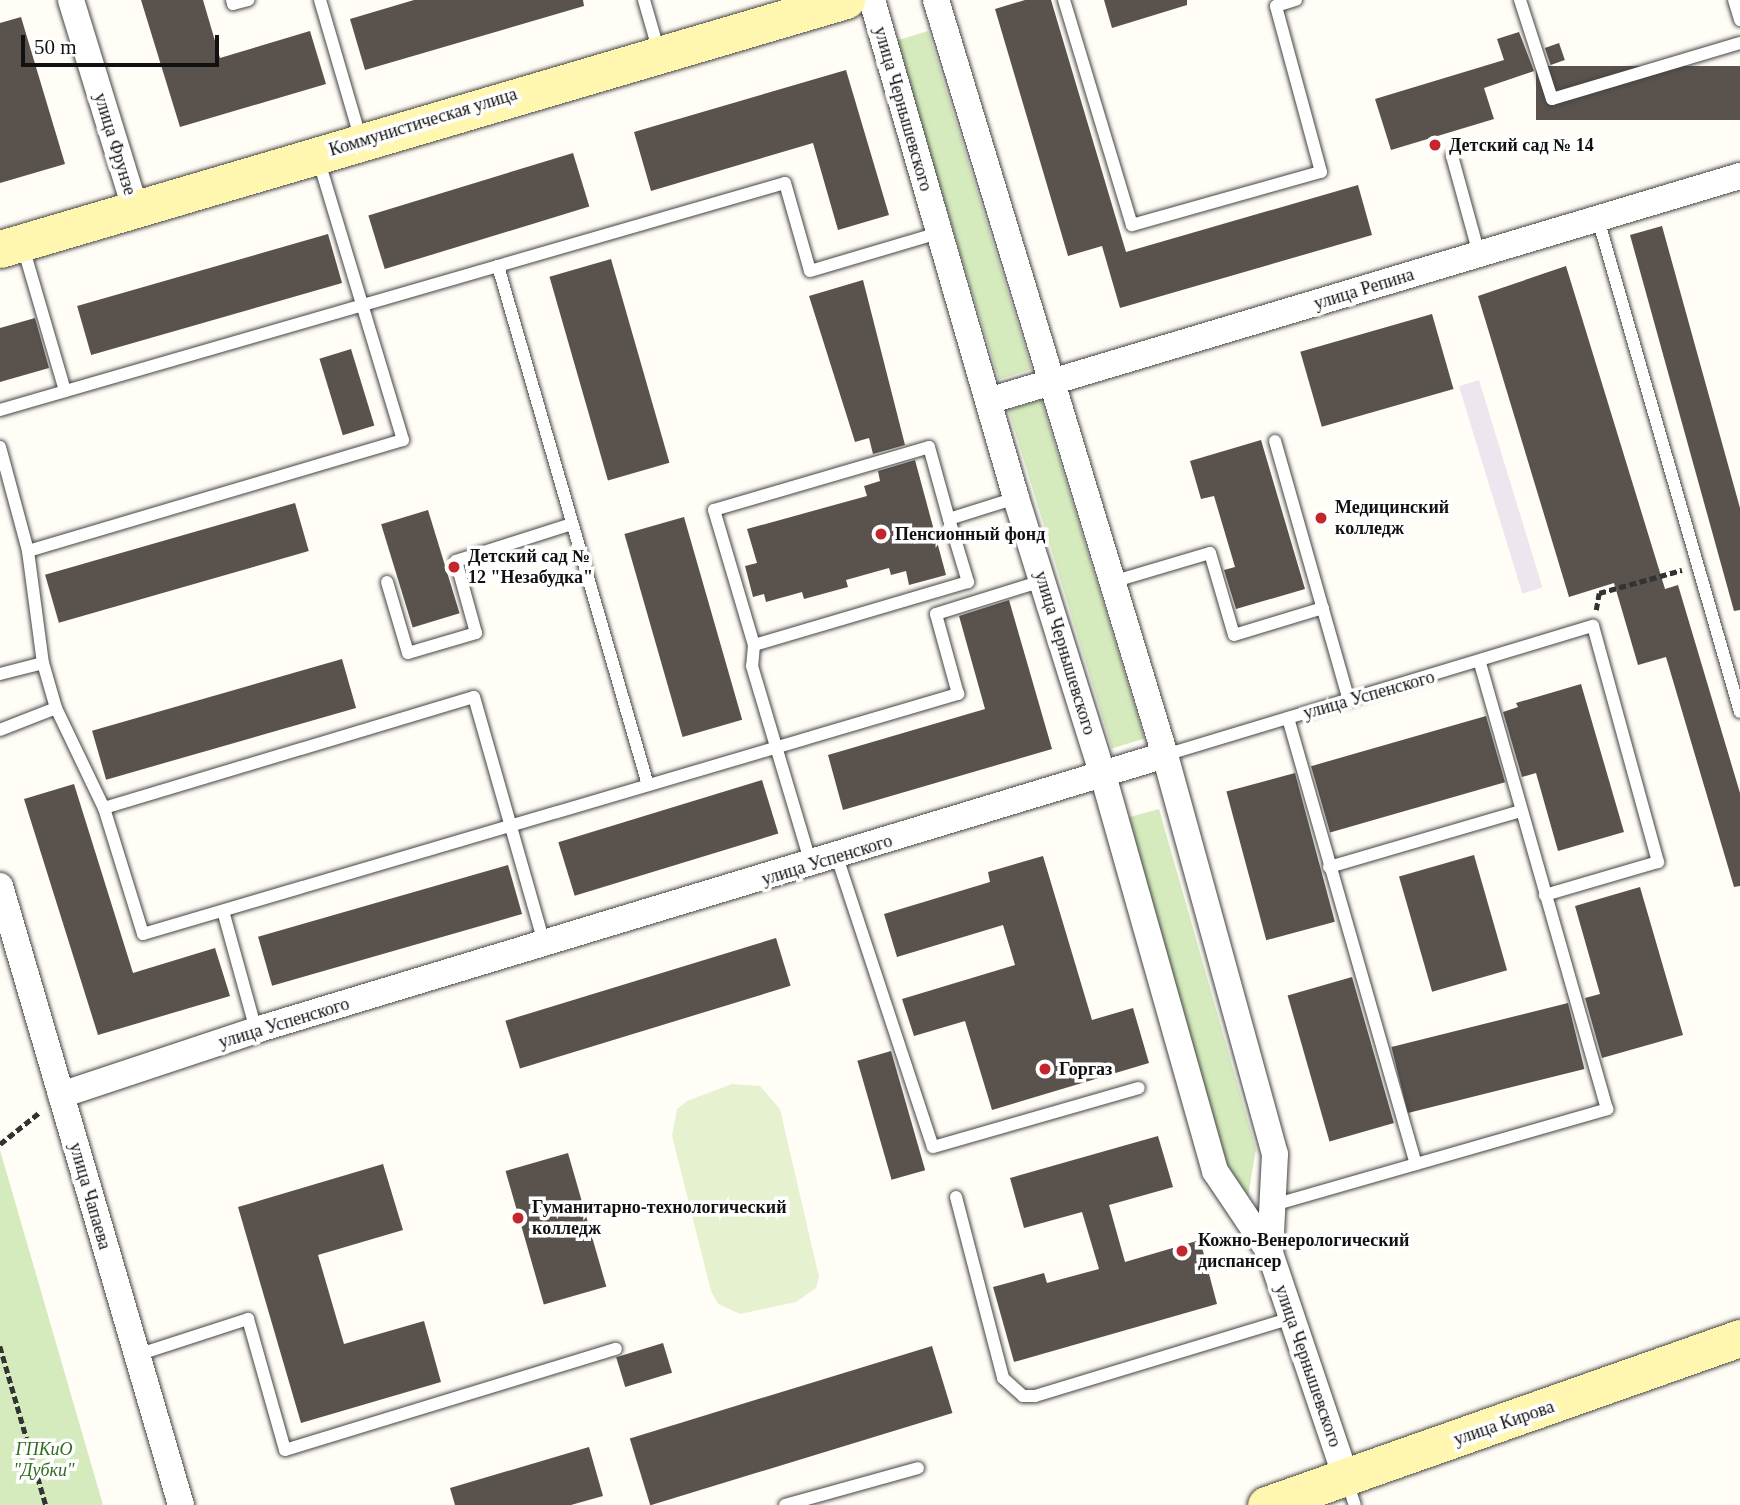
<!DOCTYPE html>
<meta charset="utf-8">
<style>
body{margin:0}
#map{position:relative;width:1740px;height:1505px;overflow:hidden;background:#fffdf5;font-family:Georgia,serif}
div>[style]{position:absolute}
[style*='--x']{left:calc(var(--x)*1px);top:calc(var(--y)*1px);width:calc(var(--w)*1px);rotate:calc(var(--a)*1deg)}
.industrial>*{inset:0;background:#eee6ef;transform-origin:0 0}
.green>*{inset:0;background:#d5ebbd;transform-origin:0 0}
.pitch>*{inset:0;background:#e6f2cf}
.building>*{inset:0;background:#5a524d;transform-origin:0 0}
.path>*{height:4.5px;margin-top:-2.25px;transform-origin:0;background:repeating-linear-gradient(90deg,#333 0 7px,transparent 0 10.5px)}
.roads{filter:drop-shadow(0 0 2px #444) drop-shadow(0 0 2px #444)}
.service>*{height:12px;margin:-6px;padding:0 6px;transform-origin:6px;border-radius:6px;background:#fff}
.minor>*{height:26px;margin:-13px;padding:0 13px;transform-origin:13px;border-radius:13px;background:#fff}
.secondary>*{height:37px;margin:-18.5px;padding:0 18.5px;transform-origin:18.5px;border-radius:18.5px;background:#fff6b0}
.dots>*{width:19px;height:19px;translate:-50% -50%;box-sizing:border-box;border:4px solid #fff;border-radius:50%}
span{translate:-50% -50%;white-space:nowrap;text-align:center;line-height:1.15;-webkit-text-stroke:7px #fff;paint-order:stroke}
.street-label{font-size:18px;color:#111}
.poi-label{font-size:18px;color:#111;font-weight:700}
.left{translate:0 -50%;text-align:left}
.park-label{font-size:18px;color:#2f6b1f;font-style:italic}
.scale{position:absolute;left:21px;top:35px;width:198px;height:32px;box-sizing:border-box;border:4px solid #111;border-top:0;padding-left:9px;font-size:21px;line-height:24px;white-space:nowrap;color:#111;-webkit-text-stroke:5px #fff;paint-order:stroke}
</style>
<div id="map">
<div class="industrial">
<i style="left:1479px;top:380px;width:217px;height:21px;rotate:73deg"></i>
</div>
<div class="green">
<i style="left:928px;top:31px;width:354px;height:34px;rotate:73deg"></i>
<i style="left:1041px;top:400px;width:354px;height:34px;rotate:73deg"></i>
<i style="clip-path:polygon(1159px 809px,1256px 1149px,1248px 1196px,1223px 1158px,1126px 818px)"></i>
<i style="clip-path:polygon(0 1150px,103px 1505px,0 1505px)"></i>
</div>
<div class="pitch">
<i style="clip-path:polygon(732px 1084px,760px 1086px,780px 1109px,819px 1277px,816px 1288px,796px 1302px,740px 1314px,718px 1304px,711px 1291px,672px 1136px,677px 1109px,687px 1101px)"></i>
</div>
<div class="building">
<i style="clip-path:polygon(141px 0,203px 0,220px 58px,310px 31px,326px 84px,180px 127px)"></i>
<i style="clip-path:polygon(414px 0,583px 0,584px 6px,365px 70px,350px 19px)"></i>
<i style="clip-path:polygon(1025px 0,1051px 0,1126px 252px,1358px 185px,1372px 235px,1120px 308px,1102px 246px,1068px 256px,995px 9px)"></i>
<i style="clip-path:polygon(1104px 0,1187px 0,1187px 5px,1112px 28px)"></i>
<i style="clip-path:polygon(21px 17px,65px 164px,0 183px,0 23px)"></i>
<i style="clip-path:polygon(1519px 32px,1534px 71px,1484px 88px,1494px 119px,1391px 150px,1375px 99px,1504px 60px,1497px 39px)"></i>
<i style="left:1559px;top:43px;width:18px;height:15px;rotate:71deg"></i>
<i style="left:1740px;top:66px;width:54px;height:204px;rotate:90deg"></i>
<i style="clip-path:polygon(846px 70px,889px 215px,838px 230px,813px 143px,651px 191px,634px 132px)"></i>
<i style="left:573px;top:153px;width:56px;height:214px;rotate:73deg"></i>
<i style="clip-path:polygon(1662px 226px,1740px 508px,1740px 610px,1734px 611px,1630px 235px)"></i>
<i style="left:328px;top:234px;width:51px;height:261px;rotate:74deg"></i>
<i style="left:611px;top:259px;width:212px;height:64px;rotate:74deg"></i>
<i style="clip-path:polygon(1566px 266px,1665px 589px,1678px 585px,1740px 793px,1740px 886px,1734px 887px,1666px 657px,1638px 665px,1614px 583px,1569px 597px,1478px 296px)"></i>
<i style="clip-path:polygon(863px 280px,905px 445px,873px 454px,869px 438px,855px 442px,809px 296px)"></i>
<i style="left:1432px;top:314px;width:78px;height:137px;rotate:74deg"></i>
<i style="clip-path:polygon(35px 318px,49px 368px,0 382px,0 328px)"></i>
<i style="left:351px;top:349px;width:80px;height:33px;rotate:73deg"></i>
<i style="clip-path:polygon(1261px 440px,1305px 589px,1236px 609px,1224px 570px,1235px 567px,1214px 496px,1201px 499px,1190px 461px)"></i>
<i style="clip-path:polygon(915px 460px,946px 575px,909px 585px,906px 571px,891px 575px,889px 568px,846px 580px,848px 587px,804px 599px,802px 592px,766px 602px,764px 594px,753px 597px,745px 566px,757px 563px,747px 529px,867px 496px,864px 486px,880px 481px,878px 471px)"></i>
<i style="left:295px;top:503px;width:50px;height:260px;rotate:74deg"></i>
<i style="left:428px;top:510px;width:108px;height:49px;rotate:73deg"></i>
<i style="left:684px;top:517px;width:211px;height:62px;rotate:74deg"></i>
<i style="clip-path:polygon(1009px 600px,1052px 749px,843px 810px,828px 755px,985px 709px,959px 616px)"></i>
<i style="left:342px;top:659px;width:51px;height:260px;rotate:74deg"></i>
<i style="clip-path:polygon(1581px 684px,1624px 832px,1558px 851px,1536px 773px,1522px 777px,1503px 712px,1518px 707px,1516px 703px)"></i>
<i style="left:1486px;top:716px;width:69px;height:182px;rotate:74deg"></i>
<i style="left:1295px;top:773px;width:154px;height:71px;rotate:75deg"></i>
<i style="left:762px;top:780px;width:56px;height:213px;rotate:73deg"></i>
<i style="clip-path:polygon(74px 784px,133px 973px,215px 948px,230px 996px,98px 1035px,24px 799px)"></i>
<i style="left:1474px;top:855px;width:120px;height:78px;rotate:74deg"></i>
<i style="clip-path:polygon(1043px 856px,1092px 1020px,1133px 1008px,1149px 1063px,992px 1110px,965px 1021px,914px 1036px,902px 999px,1015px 965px,1003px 925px,897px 957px,884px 914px,990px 882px,988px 872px)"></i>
<i style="left:508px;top:865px;width:51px;height:260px;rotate:74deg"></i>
<i style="clip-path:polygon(1640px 887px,1683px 1035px,1602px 1058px,1585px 998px,1600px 994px,1575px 906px)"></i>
<i style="left:776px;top:938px;width:50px;height:283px;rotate:73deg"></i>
<i style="left:1352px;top:977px;width:152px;height:67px;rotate:74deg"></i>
<i style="left:1568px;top:1003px;width:68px;height:182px;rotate:76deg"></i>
<i style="left:891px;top:1051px;width:124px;height:35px;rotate:74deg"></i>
<i style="clip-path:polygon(1158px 1136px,1173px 1187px,1109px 1205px,1125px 1262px,1200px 1240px,1217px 1304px,1014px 1362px,993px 1287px,1044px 1273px,1047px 1283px,1099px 1269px,1082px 1212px,1024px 1228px,1010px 1178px)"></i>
<i style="left:568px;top:1153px;width:139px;height:65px;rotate:74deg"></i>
<i style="clip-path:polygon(383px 1164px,403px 1230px,318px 1255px,344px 1344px,424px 1321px,441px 1382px,301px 1423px,238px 1207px)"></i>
<i style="left:663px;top:1343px;width:31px;height:49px;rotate:73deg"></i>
<i style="left:932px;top:1346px;width:70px;height:316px;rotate:73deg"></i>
<i style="clip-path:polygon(589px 1447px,603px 1496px,571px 1505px,455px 1505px,450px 1488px)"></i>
</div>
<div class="path">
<i style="--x:1596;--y:610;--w:17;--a:-80"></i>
<i style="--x:1599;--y:593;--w:86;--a:-15.5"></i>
<i style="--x:0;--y:1144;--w:51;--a:-38.7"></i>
<i style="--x:0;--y:1346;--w:166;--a:73.9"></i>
</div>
<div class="roads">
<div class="service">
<i style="--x:232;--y:0;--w:4;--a:76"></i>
<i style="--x:233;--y:4;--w:16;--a:-15"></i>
<i style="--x:320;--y:0;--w:146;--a:73.7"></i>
<i style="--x:644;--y:0;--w:54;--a:73.9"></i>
<i style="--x:1064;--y:0;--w:235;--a:73.2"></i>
<i style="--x:1132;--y:225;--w:196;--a:-15.7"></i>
<i style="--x:1321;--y:172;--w:172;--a:-105.2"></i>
<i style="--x:1276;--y:6;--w:21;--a:-17"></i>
<i style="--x:1520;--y:0;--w:104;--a:72.1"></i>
<i style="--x:1552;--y:99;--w:196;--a:-16.6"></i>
<i style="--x:1734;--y:0;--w:21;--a:73"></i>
<i style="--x:1452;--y:156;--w:102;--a:74.6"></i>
<i style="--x:1598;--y:219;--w:513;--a:73.93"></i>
<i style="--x:23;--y:247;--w:150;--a:73.7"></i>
<i style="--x:498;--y:266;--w:540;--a:73.88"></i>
<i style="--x:0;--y:410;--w:817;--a:-16.13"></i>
<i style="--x:785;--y:183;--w:91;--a:74.1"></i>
<i style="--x:810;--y:271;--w:134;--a:-16.5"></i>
<i style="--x:1275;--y:441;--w:270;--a:74.1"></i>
<i style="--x:0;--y:447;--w:108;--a:74.9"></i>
<i style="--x:28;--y:551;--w:113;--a:82.4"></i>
<i style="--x:43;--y:663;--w:47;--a:73.9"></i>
<i style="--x:56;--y:708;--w:111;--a:64.4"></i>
<i style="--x:104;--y:808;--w:132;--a:72.8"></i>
<i style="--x:143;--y:934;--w:850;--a:-16.41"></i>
<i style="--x:958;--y:694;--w:83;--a:-105.4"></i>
<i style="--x:936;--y:614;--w:111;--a:-17.3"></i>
<i style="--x:949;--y:519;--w:66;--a:73.2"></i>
<i style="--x:968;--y:582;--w:223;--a:163.6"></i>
<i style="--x:754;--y:645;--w:141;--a:-106.5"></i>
<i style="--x:714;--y:510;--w:224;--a:-16.3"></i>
<i style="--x:929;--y:447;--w:75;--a:74.5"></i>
<i style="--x:949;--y:519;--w:70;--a:-17.4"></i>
<i style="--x:28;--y:551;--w:391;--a:-16.5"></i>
<i style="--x:403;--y:440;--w:294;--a:-106.8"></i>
<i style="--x:387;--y:582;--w:74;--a:73.5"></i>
<i style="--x:408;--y:653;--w:71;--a:-16.4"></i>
<i style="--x:476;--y:633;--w:75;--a:-105.5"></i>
<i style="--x:456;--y:561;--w:122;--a:-17.7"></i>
<i style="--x:1112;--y:582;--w:102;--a:-16.5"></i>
<i style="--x:1210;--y:553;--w:85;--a:73.7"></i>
<i style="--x:1234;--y:635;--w:93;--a:-16.9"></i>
<i style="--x:754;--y:645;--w:21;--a:95"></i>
<i style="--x:752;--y:666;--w:207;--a:73.4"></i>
<i style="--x:0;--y:674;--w:44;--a:-14.3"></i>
<i style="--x:1288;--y:718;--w:464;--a:74"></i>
<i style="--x:0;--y:730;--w:60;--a:-21.4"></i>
<i style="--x:1165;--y:755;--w:447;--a:-16.8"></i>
<i style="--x:1593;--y:626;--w:245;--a:74.6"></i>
<i style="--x:1658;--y:862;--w:118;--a:163.7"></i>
<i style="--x:104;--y:808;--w:386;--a:-16.7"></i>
<i style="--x:474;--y:697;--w:259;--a:74.1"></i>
<i style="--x:837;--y:857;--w:305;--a:71.7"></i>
<i style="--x:933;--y:1147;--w:214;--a:-16"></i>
<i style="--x:1329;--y:867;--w:200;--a:-16.3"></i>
<i style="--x:223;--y:911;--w:123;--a:74.5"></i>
<i style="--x:956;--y:1197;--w:187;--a:75.4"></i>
<i style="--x:1003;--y:1378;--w:27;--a:42"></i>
<i style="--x:1023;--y:1396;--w:12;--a:0"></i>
<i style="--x:1035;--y:1396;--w:269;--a:-16.9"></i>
<i style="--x:1273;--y:1205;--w:348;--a:-16"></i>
<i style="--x:1607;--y:1109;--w:464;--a:-105.9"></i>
<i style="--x:137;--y:1355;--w:117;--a:-18"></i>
<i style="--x:248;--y:1319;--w:136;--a:74.2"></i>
<i style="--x:285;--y:1450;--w:346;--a:-17"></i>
<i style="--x:1346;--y:1478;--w:28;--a:72"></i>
<i style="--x:785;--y:1505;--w:138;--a:-15.5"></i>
</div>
<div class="minor">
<i style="--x:71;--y:0;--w:218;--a:72.9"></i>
<i style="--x:872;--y:0;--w:518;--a:73.87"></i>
<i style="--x:1016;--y:498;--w:290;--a:72.6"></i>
<i style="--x:1103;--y:775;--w:412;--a:74.2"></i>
<i style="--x:1215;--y:1171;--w:99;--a:56.1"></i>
<i style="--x:1270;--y:1253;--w:237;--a:71.3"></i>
<i style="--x:936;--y:0;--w:789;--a:73.13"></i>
<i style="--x:1165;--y:755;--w:414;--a:74.6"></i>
<i style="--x:1275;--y:1154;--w:99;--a:92.9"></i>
<i style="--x:988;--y:401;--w:785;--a:-16.66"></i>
<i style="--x:0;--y:886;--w:645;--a:73.7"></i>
<i style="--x:61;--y:1095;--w:206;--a:-18.4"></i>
<i style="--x:256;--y:1030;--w:950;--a:-16.83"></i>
</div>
<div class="secondary">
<i style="--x:0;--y:249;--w:882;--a:-16.4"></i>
<i style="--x:1266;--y:1505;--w:503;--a:-19.41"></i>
</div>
</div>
<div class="dots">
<i style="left:1435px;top:145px;background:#c4262e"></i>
<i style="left:1321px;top:518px;background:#c4262e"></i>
<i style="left:881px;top:534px;background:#c4262e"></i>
<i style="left:454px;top:567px;background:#c4262e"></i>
<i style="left:1045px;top:1069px;background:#c4262e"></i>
<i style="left:518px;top:1218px;background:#c4262e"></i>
<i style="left:1182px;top:1251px;background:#c4262e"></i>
</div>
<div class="street-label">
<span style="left:903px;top:109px;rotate:74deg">улица Чернышевского</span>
<span style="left:423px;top:122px;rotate:-17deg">Коммунистическая улица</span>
<span style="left:115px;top:144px;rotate:73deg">улица Фрунзе</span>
<span style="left:1364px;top:289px;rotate:-17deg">улица Репина</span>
<span style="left:1065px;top:653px;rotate:73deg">улица Чернышевского</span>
<span style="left:1369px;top:695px;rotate:-16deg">улица Успенского</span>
<span style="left:827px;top:860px;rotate:-17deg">улица Успенского</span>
<span style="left:284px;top:1023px;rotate:-17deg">улица Успенского</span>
<span style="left:90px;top:1196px;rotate:74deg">улица Чапаева</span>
<span style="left:1308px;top:1366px;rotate:71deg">улица Чернышевского</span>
<span style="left:1504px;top:1423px;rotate:-19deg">улица Кирова</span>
</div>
<div class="poi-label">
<span class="left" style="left:1449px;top:145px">Детский сад № 14</span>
<span class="left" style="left:1335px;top:518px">Медицинский<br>колледж</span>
<span class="left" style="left:895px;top:534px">Пенсионный фонд</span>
<span class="left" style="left:468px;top:567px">Детский сад №<br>12 "Незабудка"</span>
<span class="left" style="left:1059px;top:1069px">Горгаз</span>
<span class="left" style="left:532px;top:1218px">Гуманитарно-технологический<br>колледж</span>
<span class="left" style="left:1198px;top:1251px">Кожно-Венерологический<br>диспансер</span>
</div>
<div class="park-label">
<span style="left:44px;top:1460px">ГПКиО<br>"Дубки"</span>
</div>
<div class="scale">50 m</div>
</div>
